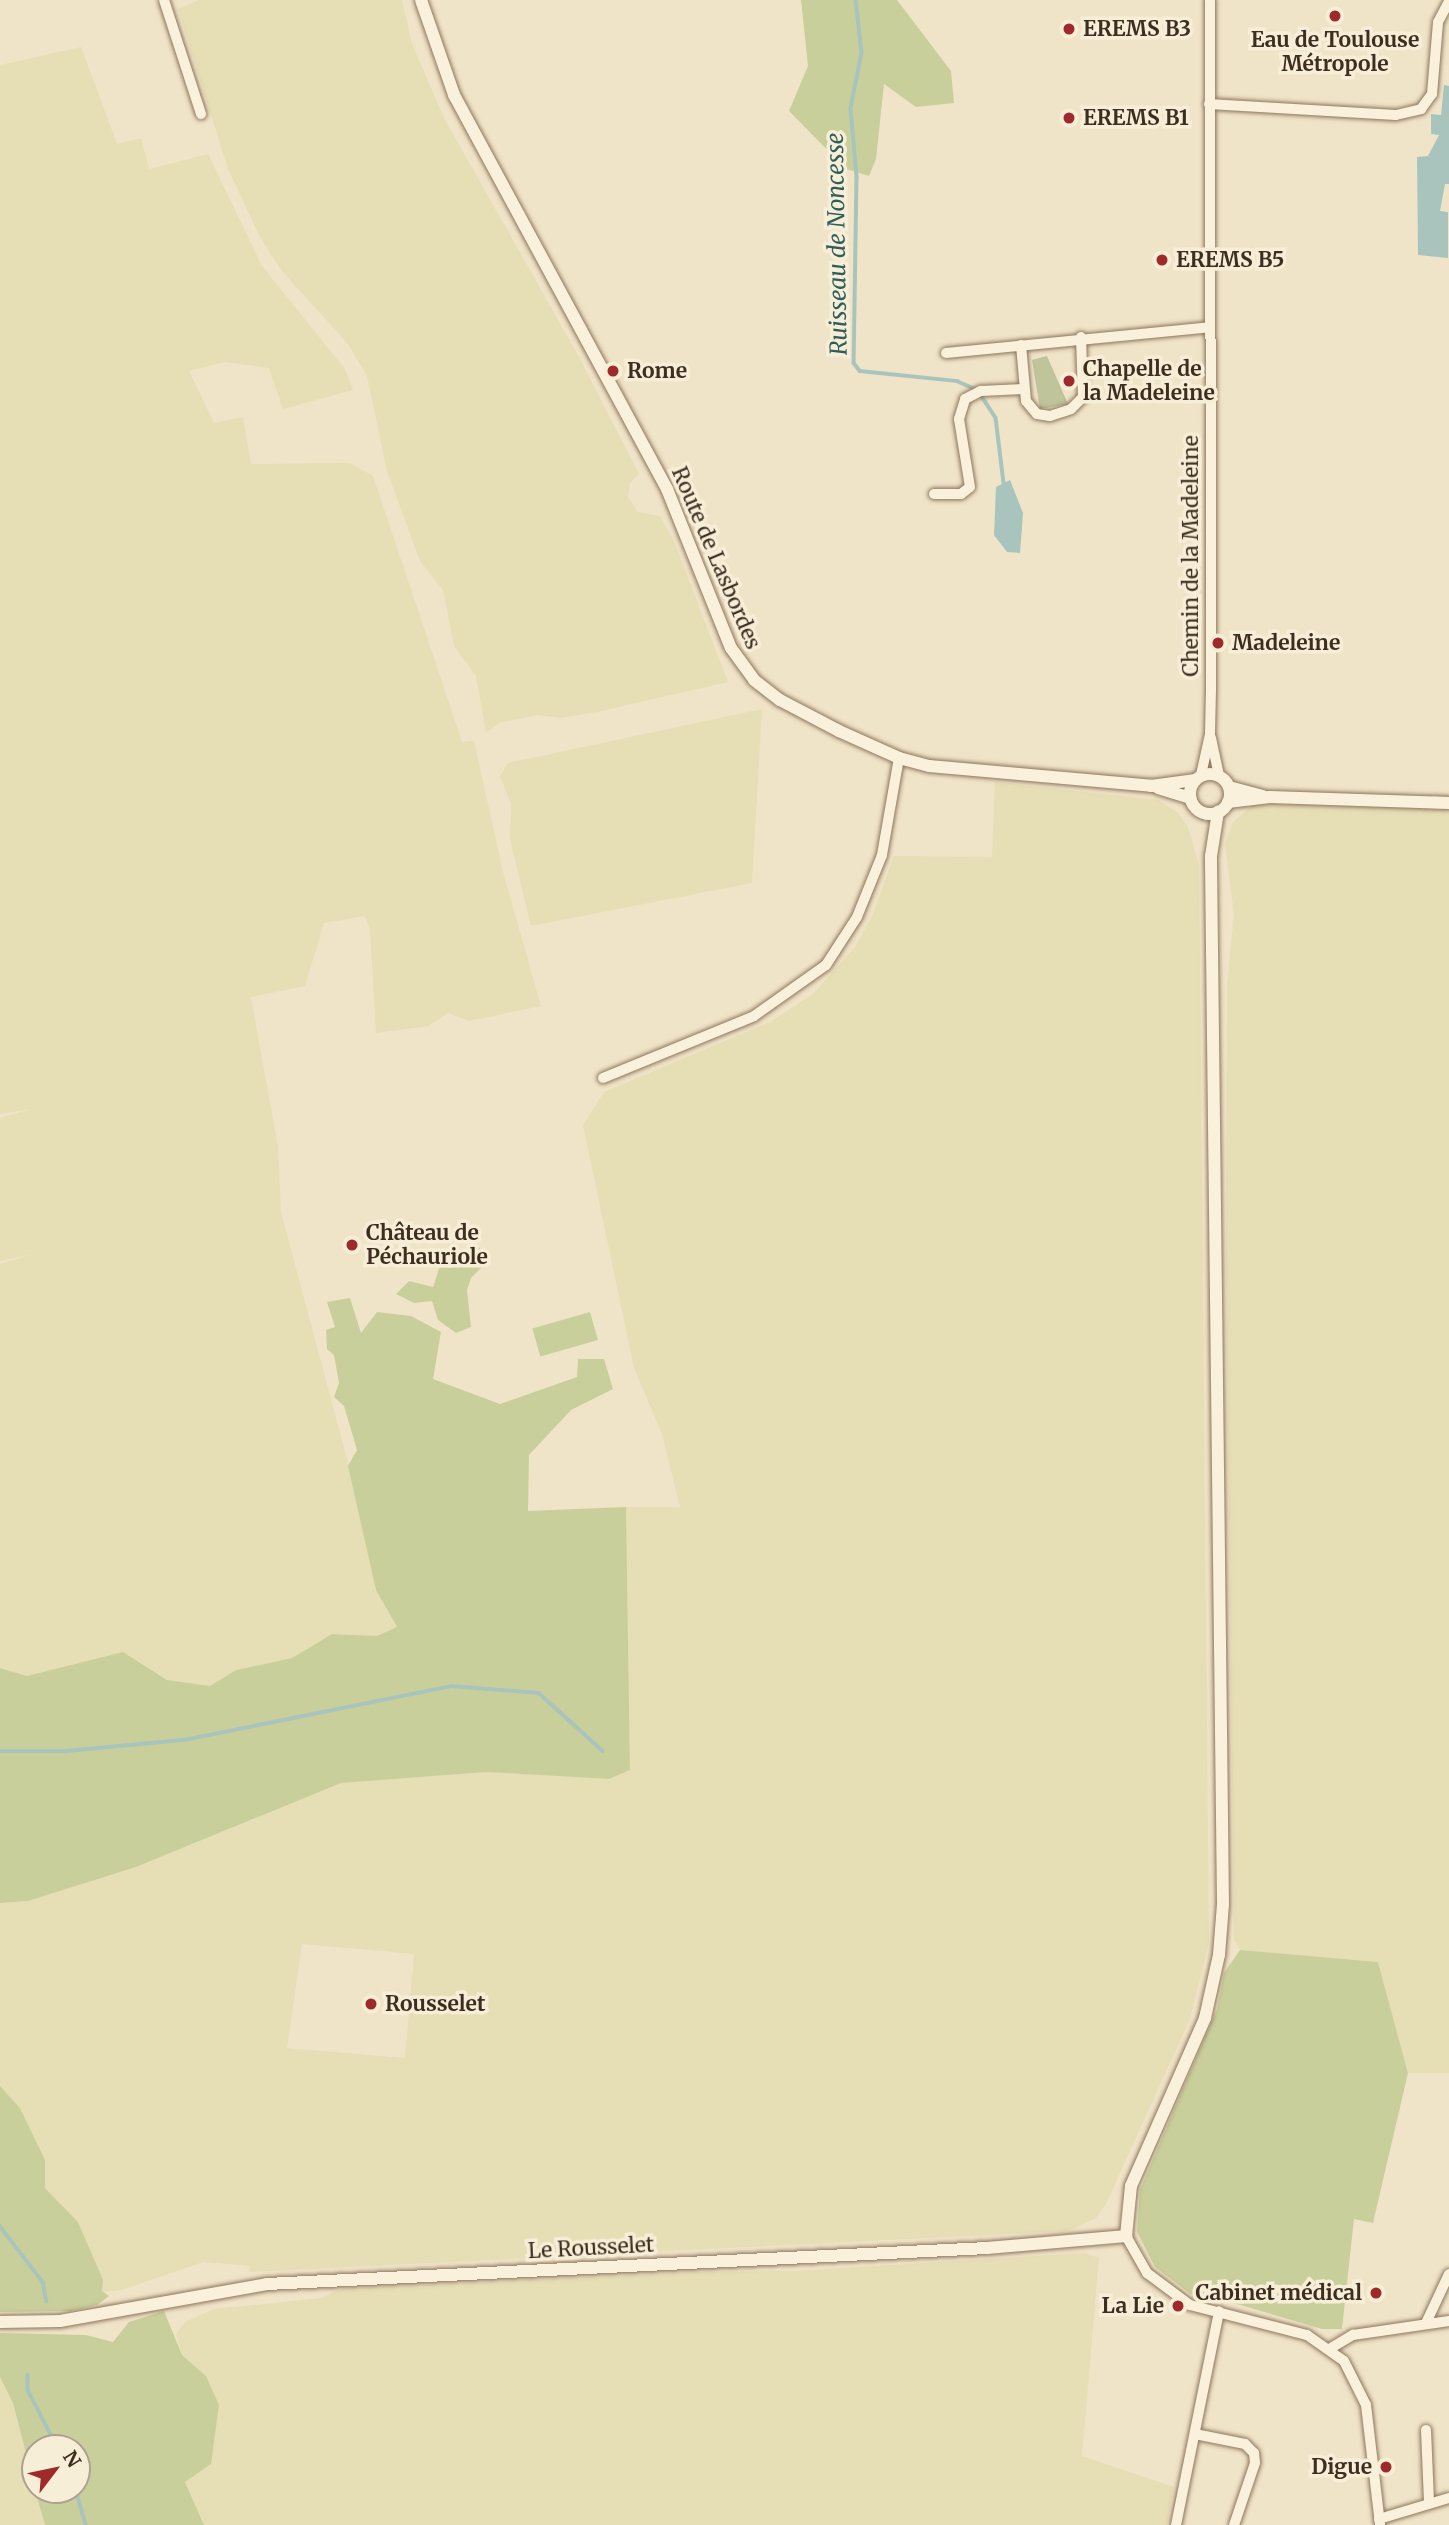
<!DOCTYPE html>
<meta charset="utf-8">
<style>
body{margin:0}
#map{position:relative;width:1449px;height:2525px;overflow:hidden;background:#f0e4c8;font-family:Merriweather,serif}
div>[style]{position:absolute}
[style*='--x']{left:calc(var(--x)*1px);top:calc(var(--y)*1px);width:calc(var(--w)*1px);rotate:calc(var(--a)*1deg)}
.farmland>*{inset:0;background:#e6deb5}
.green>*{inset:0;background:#c9cf9b;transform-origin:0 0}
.cemetery>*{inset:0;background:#bfc49a}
.water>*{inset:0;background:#a9c4bc}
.stream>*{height:3.5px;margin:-1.75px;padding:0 1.75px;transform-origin:1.75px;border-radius:1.75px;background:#a9c4bc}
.roads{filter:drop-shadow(0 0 2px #8d765c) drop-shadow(0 0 2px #8d765c)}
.street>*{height:10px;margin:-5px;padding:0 5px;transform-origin:5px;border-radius:5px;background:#faf1dc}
.secondary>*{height:12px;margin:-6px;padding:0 6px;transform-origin:6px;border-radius:6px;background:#faf1dc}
.secondary>.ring{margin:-6px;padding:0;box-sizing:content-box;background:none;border:12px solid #faf1dc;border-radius:50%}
.dots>*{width:19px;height:19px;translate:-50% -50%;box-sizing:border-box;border:4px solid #f7eed8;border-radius:50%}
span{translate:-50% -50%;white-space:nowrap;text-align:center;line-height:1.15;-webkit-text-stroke:7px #f7eed8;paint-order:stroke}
.poi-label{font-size:21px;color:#3d2e20;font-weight:700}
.left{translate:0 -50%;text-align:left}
.right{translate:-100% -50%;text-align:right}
.street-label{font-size:21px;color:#3d2e20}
.water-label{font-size:23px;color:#2f5d5a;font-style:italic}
.north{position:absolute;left:21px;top:2434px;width:70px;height:70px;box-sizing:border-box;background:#f7eed8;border:2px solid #ada18e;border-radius:50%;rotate:58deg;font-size:19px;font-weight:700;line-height:28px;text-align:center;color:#3d2e20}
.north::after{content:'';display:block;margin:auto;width:24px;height:32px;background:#9e2a2b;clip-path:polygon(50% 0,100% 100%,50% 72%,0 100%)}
</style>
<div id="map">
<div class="farmland">
<i style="clip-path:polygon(199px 0,402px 0,412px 44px,445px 120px,578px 355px,639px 474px,630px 483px,628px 497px,638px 512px,660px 516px,674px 541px,728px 682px,597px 712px,561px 718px,538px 715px,499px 723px,486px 733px,476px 676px,454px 646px,443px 590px,420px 561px,387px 471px,367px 376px,348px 344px,282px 271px,260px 237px,228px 169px,178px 9px)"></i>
<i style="clip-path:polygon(81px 47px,117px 144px,141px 138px,149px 169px,208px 154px,262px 266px,345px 369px,353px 390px,283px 409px,269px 368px,225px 362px,189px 371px,214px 423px,243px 417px,251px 464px,350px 463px,373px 476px,462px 742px,474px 741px,504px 876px,541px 1006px,469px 1021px,448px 1013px,429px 1026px,376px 1033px,370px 929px,365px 916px,324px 923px,305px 986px,251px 997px,278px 1147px,281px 1212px,359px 1504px,376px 1590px,397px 1627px,377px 1636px,332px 1634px,292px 1658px,236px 1670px,210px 1686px,167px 1680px,123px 1652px,27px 1676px,0 1668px,0 1264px,32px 1254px,0 1261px,0 1118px,31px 1109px,0 1114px,0 65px)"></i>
<i style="clip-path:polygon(762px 709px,752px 883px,531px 926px,510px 839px,511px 804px,500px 776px,508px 763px)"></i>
<i style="clip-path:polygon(evenodd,995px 782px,1159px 800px,1178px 813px,1188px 827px,1199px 865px,1209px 1942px,1190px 2019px,1106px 2204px,1096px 2218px,1068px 2231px,249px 2272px,250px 2266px,203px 2262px,122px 2290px,102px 2292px,78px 2222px,45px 2188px,45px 2160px,20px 2108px,0 2086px,0 1903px,28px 1901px,136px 1867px,341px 1783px,487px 1772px,609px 1779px,630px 1770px,626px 1507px,680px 1507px,662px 1434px,634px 1368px,583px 1125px,604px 1092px,770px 1022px,814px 993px,855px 947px,872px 916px,894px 856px,992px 857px,995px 782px,302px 1944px,414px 1954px,405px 2058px,287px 2048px,302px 1944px)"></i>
<i style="clip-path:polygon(1255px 803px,1449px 809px,1449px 2073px,1408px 2073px,1378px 1962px,1240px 1950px,1234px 1940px,1226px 1263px,1227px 984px,1234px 914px,1225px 844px,1233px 822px)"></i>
<i style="clip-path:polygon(1085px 2253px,1099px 2258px,1082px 2456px,1174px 2487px,1167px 2525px,204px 2525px,185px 2482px,206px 2376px,182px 2355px,176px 2334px,185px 2322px,214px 2309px,321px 2298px,341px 2289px,696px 2272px,795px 2271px)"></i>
<i style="clip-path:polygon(0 2377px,13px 2403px,45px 2525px,0 2525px)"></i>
</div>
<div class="green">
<i style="clip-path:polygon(801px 0,897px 0,951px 71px,954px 103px,916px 107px,884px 84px,876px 159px,869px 176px,846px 169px,789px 111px,808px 66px)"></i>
<i style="clip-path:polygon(471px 1244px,485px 1251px,484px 1265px,471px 1278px,467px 1290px,471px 1327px,456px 1333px,438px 1320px,432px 1301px,414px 1303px,396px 1294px,409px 1281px,433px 1287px,440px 1266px,455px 1263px)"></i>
<i style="clip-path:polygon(350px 1298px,361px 1333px,377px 1312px,411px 1316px,441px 1332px,433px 1379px,500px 1404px,577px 1377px,578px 1359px,604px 1359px,613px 1389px,571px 1410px,529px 1455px,528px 1511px,626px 1507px,630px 1770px,609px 1779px,487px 1772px,341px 1783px,136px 1867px,28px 1901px,0 1903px,0 1668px,27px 1676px,123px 1652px,167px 1680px,210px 1686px,236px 1670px,292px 1658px,332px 1634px,377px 1636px,397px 1627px,376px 1590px,348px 1466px,357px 1450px,344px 1406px,334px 1397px,339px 1383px,334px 1355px,327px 1349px,326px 1330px,335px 1327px,327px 1302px)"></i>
<i style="left:590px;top:1312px;width:29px;height:60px;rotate:74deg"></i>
<i style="clip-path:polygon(1240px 1950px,1378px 1962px,1408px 2073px,1373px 2223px,1354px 2219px,1342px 2329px,1322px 2329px,1237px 2304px,1196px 2298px,1155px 2267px,1137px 2232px,1140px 2190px,1217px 2009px,1224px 1973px)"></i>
<i style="clip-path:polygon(0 2086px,20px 2108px,45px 2160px,45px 2188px,78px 2222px,103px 2280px,102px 2291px,109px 2296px,97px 2305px,71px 2311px,0 2312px)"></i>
<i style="clip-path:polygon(164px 2311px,182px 2355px,206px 2376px,219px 2405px,211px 2464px,185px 2482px,204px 2525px,45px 2525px,35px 2490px,77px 2490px,77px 2448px,35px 2448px,35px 2488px,13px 2403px,0 2377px,0 2333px,86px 2335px,113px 2342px,129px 2322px)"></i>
</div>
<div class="cemetery">
<i style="clip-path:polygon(1047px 356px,1068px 404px,1040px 409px,1032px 360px)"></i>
</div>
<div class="water">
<i style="clip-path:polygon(1444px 85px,1449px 86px,1449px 184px,1445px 184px,1440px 211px,1448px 212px,1448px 258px,1418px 255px,1417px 157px,1428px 156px,1439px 135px,1431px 134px,1431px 114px,1441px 115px)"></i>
<i style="clip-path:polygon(1010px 480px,1023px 513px,1020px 553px,1007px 552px,994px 535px,996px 487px)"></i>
</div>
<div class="stream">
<i style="--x:856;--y:0;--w:53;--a:83.5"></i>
<i style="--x:862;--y:53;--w:56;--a:101.3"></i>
<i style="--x:851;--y:108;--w:69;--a:85"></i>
<i style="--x:857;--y:177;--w:186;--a:90.9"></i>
<i style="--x:854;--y:363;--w:10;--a:53"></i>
<i style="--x:860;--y:371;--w:98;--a:5.9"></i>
<i style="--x:957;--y:381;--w:20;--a:24"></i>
<i style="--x:981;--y:395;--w:27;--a:57"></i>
<i style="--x:996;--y:418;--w:65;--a:83"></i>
<i style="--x:0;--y:1751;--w:67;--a:0"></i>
<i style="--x:67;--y:1751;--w:118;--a:-5.4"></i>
<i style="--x:184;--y:1740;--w:272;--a:-11.4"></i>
<i style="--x:451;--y:1686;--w:88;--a:4.5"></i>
<i style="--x:539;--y:1693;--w:86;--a:42.2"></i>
<i style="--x:0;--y:2226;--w:71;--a:52.5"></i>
<i style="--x:43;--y:2282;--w:20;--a:79"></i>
<i style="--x:28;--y:2375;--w:15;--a:90"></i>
<i style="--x:28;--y:2390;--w:65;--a:62.7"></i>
<i style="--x:76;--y:2490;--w:36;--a:74"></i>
</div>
<div class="roads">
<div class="street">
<i style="--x:164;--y:0;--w:120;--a:72"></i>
<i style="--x:1209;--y:104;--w:187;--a:3.4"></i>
<i style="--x:1396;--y:115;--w:26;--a:-13"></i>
<i style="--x:1421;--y:109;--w:19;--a:-54"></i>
<i style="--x:1432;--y:94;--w:72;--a:-85.2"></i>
<i style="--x:1438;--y:22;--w:24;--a:-62"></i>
<i style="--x:1021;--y:345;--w:56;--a:84.9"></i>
<i style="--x:1026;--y:401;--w:17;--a:50"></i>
<i style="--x:1037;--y:414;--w:13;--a:9"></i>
<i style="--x:1050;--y:416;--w:22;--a:-18"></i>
<i style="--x:1071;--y:409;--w:17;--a:-45"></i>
<i style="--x:1083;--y:397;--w:60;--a:-91.9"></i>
<i style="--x:946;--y:353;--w:265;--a:-5.6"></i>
<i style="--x:934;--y:494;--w:27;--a:0"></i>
<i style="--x:961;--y:494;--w:11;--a:-38"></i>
<i style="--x:970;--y:487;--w:69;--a:-99.2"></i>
<i style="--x:959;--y:419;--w:21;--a:-73"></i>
<i style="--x:965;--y:399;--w:18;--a:-27"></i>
<i style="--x:981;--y:391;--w:42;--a:-2.7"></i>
<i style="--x:1211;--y:738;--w:39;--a:78"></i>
<i style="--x:1201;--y:775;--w:42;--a:-77.6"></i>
<i style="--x:1210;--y:734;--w:45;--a:-88.7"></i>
<i style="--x:1211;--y:689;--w:689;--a:-90.08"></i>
<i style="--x:603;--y:1078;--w:163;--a:-22.3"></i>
<i style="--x:754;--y:1016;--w:88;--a:-35.3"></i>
<i style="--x:826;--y:965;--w:57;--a:-57.1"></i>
<i style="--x:857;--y:917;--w:67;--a:-68"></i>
<i style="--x:882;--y:855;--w:98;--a:-80.1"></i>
<i style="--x:1126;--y:2236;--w:43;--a:60.4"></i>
<i style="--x:1147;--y:2273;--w:54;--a:36.7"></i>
<i style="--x:1190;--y:2305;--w:121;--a:14.4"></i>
<i style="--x:1307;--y:2335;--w:45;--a:35.1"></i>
<i style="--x:1344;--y:2361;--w:49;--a:63.4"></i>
<i style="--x:1366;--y:2405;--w:121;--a:83.3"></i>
<i style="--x:1426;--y:2323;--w:54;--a:-64.9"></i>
<i style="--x:1331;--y:2348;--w:26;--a:-31"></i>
<i style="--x:1353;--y:2335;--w:97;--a:-8.3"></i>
<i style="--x:1426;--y:2430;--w:72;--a:87.6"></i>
<i style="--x:1195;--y:2434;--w:51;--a:11.3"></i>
<i style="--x:1245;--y:2444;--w:13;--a:45"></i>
<i style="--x:1254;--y:2453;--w:10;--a:84"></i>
<i style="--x:1255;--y:2463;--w:65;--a:108.7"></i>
<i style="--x:1379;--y:2519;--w:73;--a:-16.7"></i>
<i style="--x:1176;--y:2525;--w:218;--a:-78.6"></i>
</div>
<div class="secondary">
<i style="--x:421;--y:0;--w:101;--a:70.8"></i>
<i style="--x:454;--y:95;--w:448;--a:61.6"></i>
<i style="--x:667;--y:489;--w:171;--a:68.1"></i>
<i style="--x:731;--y:648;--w:39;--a:54"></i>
<i style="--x:754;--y:680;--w:33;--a:38"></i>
<i style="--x:780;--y:700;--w:67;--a:27.7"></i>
<i style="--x:839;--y:731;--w:66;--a:24.2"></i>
<i style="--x:899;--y:758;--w:31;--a:15"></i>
<i style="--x:929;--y:766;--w:223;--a:5.1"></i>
<i style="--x:1151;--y:786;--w:43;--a:-7.9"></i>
<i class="ring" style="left:1190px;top:774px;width:28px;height:28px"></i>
<i style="--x:1229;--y:787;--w:35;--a:15"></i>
<i style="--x:1158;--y:788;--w:34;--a:17"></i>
<i style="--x:1228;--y:802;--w:42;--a:-6.8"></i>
<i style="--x:1270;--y:797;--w:179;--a:1.9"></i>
<i style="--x:0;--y:2322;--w:60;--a:-1"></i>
<i style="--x:60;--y:2321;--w:210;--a:-10.1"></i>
<i style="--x:267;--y:2284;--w:721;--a:-2.86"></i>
<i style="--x:987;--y:2248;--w:140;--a:-4.9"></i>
<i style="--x:1126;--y:2236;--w:50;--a:-84.3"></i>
<i style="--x:1131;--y:2186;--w:184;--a:-66.2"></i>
<i style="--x:1205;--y:2018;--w:65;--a:-77.5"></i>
<i style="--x:1219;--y:1955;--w:51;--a:-85.5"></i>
<i style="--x:1223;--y:1904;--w:1048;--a:-90.66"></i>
<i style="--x:1211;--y:856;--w:45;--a:-81"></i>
</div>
</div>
<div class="dots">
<i style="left:1335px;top:16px;background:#9e2a2b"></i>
<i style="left:1069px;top:29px;background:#9e2a2b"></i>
<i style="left:1069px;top:118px;background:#9e2a2b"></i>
<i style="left:1162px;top:260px;background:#9e2a2b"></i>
<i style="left:613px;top:371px;background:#9e2a2b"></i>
<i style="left:1069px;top:381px;background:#9e2a2b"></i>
<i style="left:1218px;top:643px;background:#9e2a2b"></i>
<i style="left:352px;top:1245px;background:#9e2a2b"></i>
<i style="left:371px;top:2004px;background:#9e2a2b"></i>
<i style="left:1376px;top:2293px;background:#9e2a2b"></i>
<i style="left:1178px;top:2306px;background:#9e2a2b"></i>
<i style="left:1386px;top:2467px;background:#9e2a2b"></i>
</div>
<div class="poi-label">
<span class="left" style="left:1083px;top:29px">EREMS B3</span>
<span style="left:1335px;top:52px">Eau de Toulouse<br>Métropole</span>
<span class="left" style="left:1083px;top:118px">EREMS B1</span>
<span class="left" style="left:1176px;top:260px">EREMS B5</span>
<span class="left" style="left:1083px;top:381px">Chapelle de<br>la Madeleine</span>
<span class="left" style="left:627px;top:371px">Rome</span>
<span class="left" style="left:1232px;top:643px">Madeleine</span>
<span class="left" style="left:366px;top:1245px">Château de<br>Péchauriole</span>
<span class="left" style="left:385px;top:2004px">Rousselet</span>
<span class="right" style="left:1362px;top:2293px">Cabinet médical</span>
<span class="right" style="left:1164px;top:2306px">La Lie</span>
<span class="right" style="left:1372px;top:2467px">Digue</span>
</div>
<div class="street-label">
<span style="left:1191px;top:556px;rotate:-90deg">Chemin de la Madeleine</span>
<span style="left:716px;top:558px;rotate:67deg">Route de Lasbordes</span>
<span style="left:591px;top:2248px;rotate:-3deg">Le Rousselet</span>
</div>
<div class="water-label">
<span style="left:837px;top:244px;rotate:-91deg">Ruisseau de Noncesse</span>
</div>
<div class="north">N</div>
</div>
